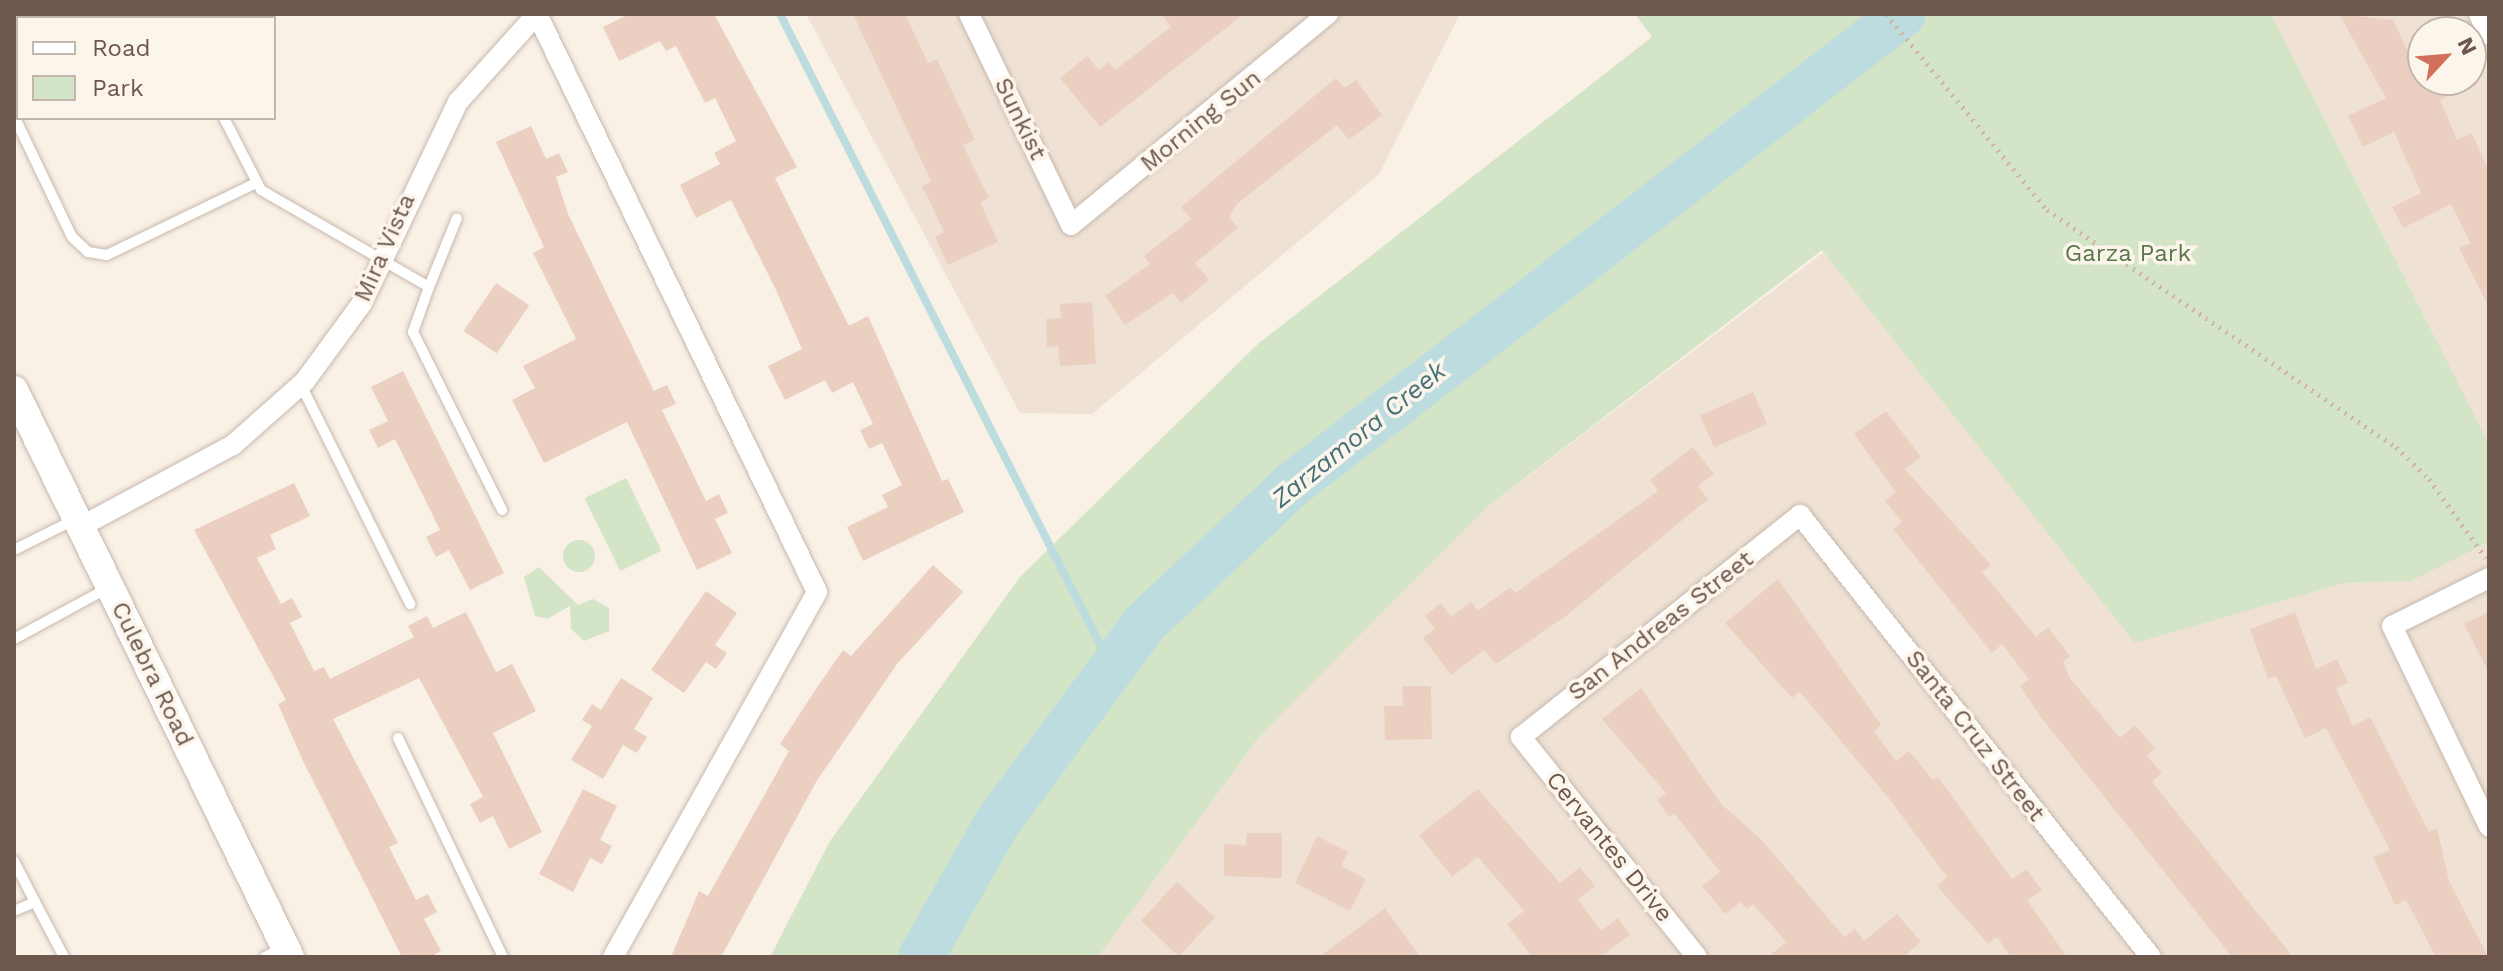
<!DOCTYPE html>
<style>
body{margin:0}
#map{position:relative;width:2503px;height:971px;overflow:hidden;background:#f9f0e6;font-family:"Work Sans",sans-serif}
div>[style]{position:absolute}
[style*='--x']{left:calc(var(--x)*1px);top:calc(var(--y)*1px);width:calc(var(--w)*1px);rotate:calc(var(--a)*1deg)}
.residential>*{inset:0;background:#efe2d5}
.green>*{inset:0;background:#d4e4c6;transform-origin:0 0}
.round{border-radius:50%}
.stream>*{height:8px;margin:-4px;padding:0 4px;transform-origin:4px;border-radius:4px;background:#bddce0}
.river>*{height:46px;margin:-23px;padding:0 23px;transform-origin:23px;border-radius:23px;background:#bddce0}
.building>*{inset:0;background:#ebcfc1;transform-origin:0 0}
.path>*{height:5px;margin-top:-2.5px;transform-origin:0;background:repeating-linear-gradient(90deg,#cfb3a4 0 2px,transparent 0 8px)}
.roads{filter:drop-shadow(0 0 2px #c8b8ad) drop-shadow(0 0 2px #c8b8ad)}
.lane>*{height:10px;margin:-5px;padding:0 5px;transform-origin:5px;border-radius:5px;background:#fff}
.street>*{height:20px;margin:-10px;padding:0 10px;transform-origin:10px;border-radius:10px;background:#fff}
.secondary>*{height:28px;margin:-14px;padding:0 14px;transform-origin:14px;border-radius:14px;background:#fff}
span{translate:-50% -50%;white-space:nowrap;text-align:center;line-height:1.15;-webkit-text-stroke:7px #fcf5eb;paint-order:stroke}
.street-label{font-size:24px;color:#6e584e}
.park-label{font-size:24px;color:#5a784b}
.water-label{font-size:26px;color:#477378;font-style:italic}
.frame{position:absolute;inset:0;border:16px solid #6e584e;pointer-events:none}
.legend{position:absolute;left:16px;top:16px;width:260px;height:104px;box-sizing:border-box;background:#fcf5eb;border:2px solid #c3b6ac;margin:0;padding:10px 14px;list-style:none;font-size:24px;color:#6e584e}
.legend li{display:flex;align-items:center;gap:16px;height:40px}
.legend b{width:40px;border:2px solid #c3b6ac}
.north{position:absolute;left:2407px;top:16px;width:80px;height:80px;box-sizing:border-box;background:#fcf5eb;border:2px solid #c3b6ac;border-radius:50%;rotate:64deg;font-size:22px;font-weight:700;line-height:32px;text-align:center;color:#6e584e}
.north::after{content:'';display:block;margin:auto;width:28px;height:36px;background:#d3705b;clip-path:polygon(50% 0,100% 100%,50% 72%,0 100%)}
</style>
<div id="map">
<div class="residential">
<i style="clip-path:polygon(806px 14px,1460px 14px,1379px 174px,1092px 414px,1020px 413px)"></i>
<i style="clip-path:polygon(evenodd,2271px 14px,2489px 14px,2489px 444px,2271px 14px,2423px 32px,2471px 32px,2471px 80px,2423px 80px,2423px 32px)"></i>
<i style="clip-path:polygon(1824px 252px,2135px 642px,2344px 583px,2411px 581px,2489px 542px,2489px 957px,1098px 957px,1259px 737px,1487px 507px)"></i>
</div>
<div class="green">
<i style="clip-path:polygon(1635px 14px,2271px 14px,2489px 444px,2489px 542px,2411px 581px,2344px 583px,2135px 643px,1822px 250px,1487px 507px,1259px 737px,1098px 957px,770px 957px,830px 841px,1020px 577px,1259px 343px,1652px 37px)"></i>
<i style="left:626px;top:478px;width:81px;height:46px;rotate:64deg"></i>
<i class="round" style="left:563px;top:540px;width:32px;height:32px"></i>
<i style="clip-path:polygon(539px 567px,578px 605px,593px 599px,609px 608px,609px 631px,584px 641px,571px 629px,570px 606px,547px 619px,535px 616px,524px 577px)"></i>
</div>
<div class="stream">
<i style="--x:780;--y:14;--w:733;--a:63.09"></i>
</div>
<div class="river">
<i style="--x:921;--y:957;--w:154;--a:-60.4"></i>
<i style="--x:997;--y:823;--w:247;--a:-53.5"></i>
<i style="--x:1144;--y:624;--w:204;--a:-43.2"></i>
<i style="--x:1293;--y:484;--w:770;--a:-37.61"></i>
</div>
<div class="building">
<i style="clip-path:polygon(629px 14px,714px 14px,797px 167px,775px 178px,849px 326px,868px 316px,942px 481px,948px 479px,964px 512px,863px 561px,847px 527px,888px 507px,882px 495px,902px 485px,882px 443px,869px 449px,860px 430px,873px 424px,853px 382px,832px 393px,825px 380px,785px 400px,768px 366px,802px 349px,776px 290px,731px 200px,696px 218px,680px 185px,720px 164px,714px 153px,736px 141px,715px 98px,705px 103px,676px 46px,666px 51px,660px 41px,619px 61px,603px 27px)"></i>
<i style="clip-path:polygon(853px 14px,905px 14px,928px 63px,937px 59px,975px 140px,963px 145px,989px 198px,980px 202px,998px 242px,948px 265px,935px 237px,944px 232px,922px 186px,931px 181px)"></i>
<i style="clip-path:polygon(1161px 14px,1244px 14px,1100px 127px,1060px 78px,1087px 56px,1099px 70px,1109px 62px,1115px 70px,1171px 27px)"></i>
<i style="clip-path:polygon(2339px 14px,2393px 20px,2410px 56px,2423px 49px,2423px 80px,2443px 80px,2450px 95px,2440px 100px,2457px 140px,2472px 133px,2489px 172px,2489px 307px,2459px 248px,2470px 243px,2451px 204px,2403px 228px,2392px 207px,2421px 193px,2394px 132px,2363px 147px,2348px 116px,2386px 98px)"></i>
<i style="clip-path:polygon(1336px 78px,1344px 88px,1356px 80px,1382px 115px,1349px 140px,1337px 125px,1237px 204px,1229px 217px,1238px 228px,1195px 263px,1209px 280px,1181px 303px,1173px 293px,1125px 325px,1105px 296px,1150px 264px,1144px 256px,1191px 219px,1181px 207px)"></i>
<i style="clip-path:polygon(531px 126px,546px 159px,559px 153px,568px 172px,556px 177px,568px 214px,654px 391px,667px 385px,676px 404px,662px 410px,706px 501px,719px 494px,728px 513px,715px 519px,732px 553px,697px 570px,627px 422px,544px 463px,512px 400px,535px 388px,523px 366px,576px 339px,533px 253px,544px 247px,496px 142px)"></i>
<i style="left:496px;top:283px;width:40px;height:58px;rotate:34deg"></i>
<i style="clip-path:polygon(1092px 302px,1096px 364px,1060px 366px,1058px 346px,1047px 347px,1046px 319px,1061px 318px,1060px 304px)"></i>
<i style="clip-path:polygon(403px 371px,504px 573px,470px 590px,449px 550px,436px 557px,426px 537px,440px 530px,395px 439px,378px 448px,369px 430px,388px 421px,371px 387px)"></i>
<i style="left:1753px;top:392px;width:35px;height:58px;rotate:66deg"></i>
<i style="clip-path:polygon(1886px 411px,1921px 457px,1905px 469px,1991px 565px,1982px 572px,2036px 637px,2048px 627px,2070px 656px,2063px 662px,2070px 678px,2120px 738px,2135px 725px,2155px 748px,2147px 756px,2162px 773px,2152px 782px,2293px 957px,2232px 957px,2040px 716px,2020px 686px,2029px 679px,2002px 644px,1992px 653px,1893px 529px,1902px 522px,1885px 501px,1896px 492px,1854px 434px)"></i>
<i style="clip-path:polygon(1693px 447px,1714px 474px,1698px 486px,1708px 499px,1566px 616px,1496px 664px,1484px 650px,1451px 675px,1423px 638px,1435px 629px,1425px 616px,1441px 603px,1451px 617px,1471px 602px,1478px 611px,1510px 587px,1515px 593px,1658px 491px,1650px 480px)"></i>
<i style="clip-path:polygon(294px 483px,310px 516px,270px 535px,276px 549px,257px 558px,281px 604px,292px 598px,302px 617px,290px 623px,314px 671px,324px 667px,330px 679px,414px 637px,408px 626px,427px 616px,433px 628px,466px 612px,496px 672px,512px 664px,536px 711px,493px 733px,542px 832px,509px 849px,493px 816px,480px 823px,470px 804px,483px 797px,419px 678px,333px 719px,398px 843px,389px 847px,416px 900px,428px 894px,437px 912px,424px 919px,441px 951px,430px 957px,402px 957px,303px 761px,278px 704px,286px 700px,194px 530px)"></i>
<i style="clip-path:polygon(933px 565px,963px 592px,897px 664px,816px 782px,721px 957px,671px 957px,699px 891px,708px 896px,789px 751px,780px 744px,818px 686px,843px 650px,851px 656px)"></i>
<i style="clip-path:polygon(1778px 579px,1881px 725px,1874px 731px,1896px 761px,1909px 751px,1933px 780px,1938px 777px,2012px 879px,2026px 869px,2042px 890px,2027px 900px,2067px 957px,2011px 957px,1997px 937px,1988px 944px,1937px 886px,1947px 877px,1891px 801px,1800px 692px,1792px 698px,1725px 623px)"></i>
<i style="clip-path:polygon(706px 591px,737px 613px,715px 645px,727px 653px,716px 669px,706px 662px,684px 693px,651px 670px)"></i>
<i style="clip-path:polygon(2295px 612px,2316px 669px,2337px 659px,2348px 683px,2336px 688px,2353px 726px,2370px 717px,2429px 832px,2437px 828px,2449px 881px,2488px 957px,2436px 957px,2406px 900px,2395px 905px,2373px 857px,2390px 850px,2326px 728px,2305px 738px,2276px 676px,2268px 679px,2250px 629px)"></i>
<i style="clip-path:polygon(2489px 612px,2489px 673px,2464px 624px)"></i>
<i style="clip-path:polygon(621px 678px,653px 698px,634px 729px,647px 737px,637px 753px,623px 745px,603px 779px,571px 760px,592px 726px,582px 720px,592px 704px,601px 710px)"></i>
<i style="clip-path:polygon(1402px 686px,1431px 686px,1432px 739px,1385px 740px,1384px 706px,1403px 706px)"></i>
<i style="clip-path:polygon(1641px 688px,1721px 804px,1761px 839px,1844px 937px,1855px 929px,1864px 941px,1897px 914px,1921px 942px,1903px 957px,1768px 957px,1786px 942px,1753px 904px,1747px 909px,1741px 902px,1725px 914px,1702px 886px,1720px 872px,1674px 813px,1669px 817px,1657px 800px,1666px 793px,1602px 719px)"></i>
<i style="clip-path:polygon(583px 789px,617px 806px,600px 840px,612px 846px,602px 864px,590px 858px,573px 892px,539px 874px)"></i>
<i style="clip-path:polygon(1478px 789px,1560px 883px,1580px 867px,1595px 886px,1578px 899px,1601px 931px,1618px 918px,1630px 935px,1600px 957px,1532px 957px,1507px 924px,1524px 911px,1478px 857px,1452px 877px,1419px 835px)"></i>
<i style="clip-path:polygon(1247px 833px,1282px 833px,1282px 878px,1224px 876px,1224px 844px,1246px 845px)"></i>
<i style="clip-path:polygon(1317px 836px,1348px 852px,1341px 866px,1366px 879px,1350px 911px,1295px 883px)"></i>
<i style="left:1177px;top:882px;width:52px;height:53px;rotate:43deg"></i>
<i style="clip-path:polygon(1385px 908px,1420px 957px,1319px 957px)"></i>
</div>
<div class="path">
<i style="--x:1886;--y:14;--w:254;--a:50.6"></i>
<i style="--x:2047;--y:210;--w:422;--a:34.2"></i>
<i style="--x:2396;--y:447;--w:46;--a:44.1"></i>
<i style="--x:2429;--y:479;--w:97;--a:54.2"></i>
</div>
<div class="roads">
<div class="lane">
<i style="--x:182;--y:18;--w:4;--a:-90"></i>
<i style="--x:14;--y:116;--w:134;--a:64.4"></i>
<i style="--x:72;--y:237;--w:22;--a:43"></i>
<i style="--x:88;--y:252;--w:19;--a:9"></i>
<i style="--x:107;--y:255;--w:165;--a:-25.8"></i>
<i style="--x:224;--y:118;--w:81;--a:62.8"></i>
<i style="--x:261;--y:190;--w:194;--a:30"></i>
<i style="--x:429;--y:287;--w:48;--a:109.6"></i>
<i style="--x:413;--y:332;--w:199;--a:63.4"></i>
<i style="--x:429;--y:287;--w:74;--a:-67.9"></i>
<i style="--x:301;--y:385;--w:245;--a:63.5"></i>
<i style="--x:14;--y:550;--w:67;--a:-26.6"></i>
<i style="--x:14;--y:639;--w:107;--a:-28.5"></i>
<i style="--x:398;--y:738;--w:243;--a:64.4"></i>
<i style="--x:14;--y:861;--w:46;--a:62.9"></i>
<i style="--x:35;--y:902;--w:23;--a:157"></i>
<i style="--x:35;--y:902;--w:62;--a:62.2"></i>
<i style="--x:265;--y:957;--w:22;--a:-27"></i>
</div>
<div class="street">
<i style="--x:537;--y:14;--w:642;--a:64.15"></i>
<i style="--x:817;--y:592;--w:418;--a:119.2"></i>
<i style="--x:969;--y:14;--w:234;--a:64.2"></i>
<i style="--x:1071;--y:225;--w:333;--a:-39.4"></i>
<i style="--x:2479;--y:14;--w:23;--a:65"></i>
<i style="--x:80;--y:527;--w:174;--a:-28.2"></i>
<i style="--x:233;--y:445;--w:96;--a:-41.6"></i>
<i style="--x:305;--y:381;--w:97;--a:-53.8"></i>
<i style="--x:362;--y:303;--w:223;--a:-64.5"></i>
<i style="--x:458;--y:102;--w:118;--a:-48.1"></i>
<i style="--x:2489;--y:578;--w:108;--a:153.7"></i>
<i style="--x:2392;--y:626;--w:223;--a:64.2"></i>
<i style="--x:1697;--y:957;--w:282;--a:-128.7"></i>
<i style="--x:1521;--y:737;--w:357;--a:-38.5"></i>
<i style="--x:1800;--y:515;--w:564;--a:51.55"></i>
</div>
<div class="secondary">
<i style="--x:14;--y:390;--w:631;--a:64.04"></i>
</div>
</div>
<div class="street-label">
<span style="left:1020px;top:119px;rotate:64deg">Sunkist</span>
<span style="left:1201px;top:121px;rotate:-39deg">Morning Sun</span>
<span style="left:385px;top:248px;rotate:-66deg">Mira Vista</span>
<span style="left:1661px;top:626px;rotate:-38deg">San Andreas Street</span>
<span style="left:152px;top:674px;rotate:64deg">Culebra Road</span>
<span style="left:1975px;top:736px;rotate:52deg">Santa Cruz Street</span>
<span style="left:1609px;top:847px;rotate:51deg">Cervantes Drive</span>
</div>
<div class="park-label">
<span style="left:2128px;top:254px">Garza Park</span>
</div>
<div class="water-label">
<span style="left:1359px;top:435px;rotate:-39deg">Zarzamora Creek</span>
</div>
<div class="frame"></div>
<ul class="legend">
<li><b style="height:10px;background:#fff"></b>Road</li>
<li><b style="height:22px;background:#d4e4c6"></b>Park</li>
</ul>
<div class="north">N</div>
</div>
